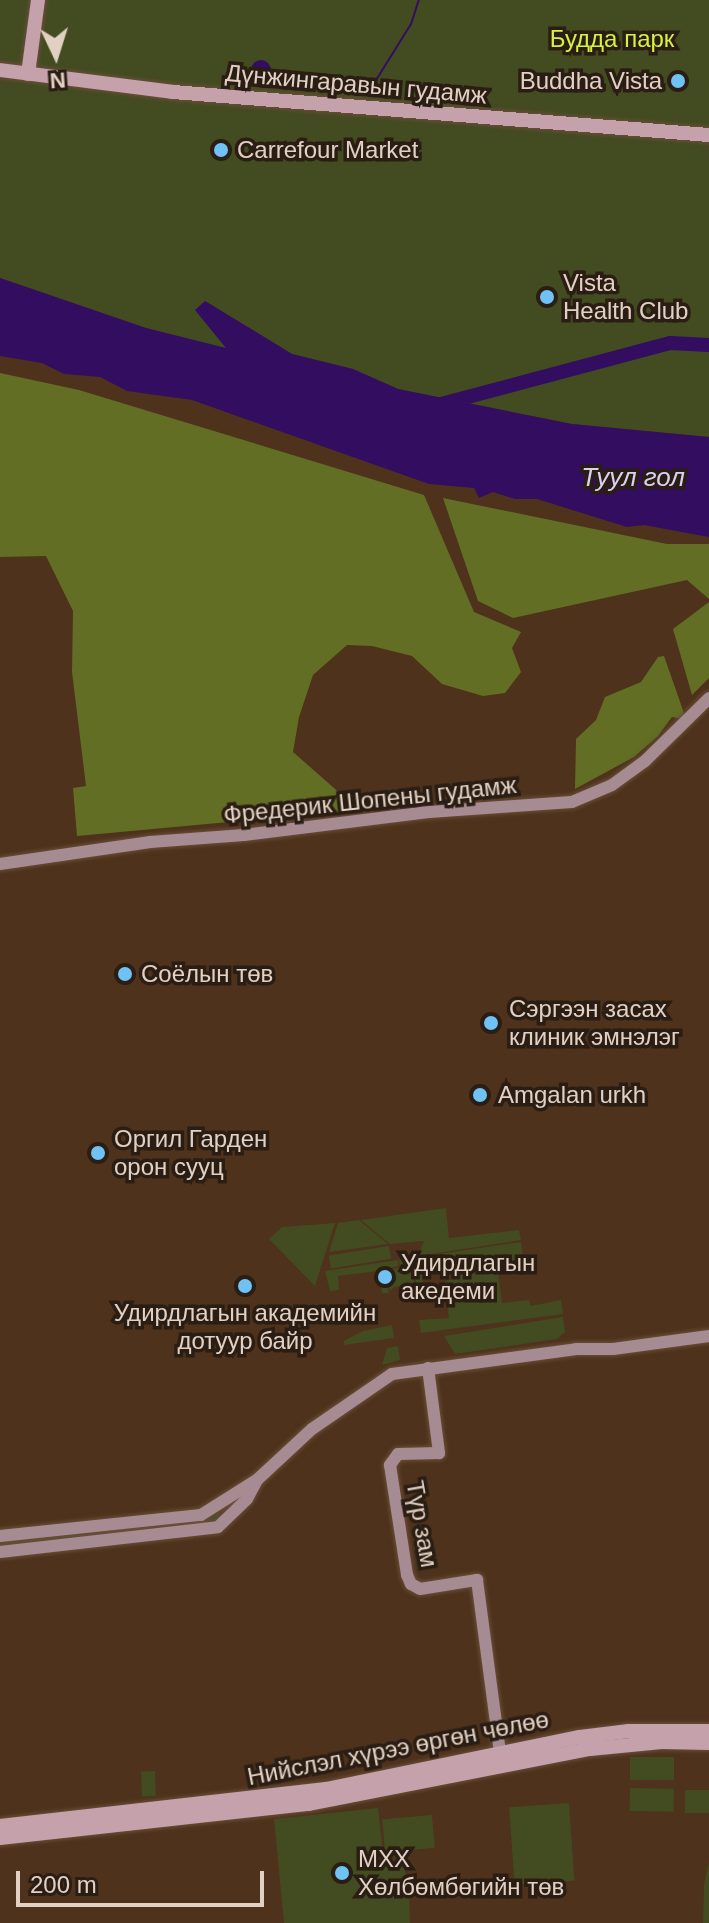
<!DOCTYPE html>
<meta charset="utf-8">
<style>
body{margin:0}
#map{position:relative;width:709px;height:1923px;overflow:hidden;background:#4e321b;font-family:Arial,sans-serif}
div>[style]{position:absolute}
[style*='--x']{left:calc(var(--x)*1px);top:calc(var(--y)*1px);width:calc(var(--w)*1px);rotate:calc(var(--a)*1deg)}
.green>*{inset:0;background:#434b21;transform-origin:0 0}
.forest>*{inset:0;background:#626e24}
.water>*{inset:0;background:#330d60}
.round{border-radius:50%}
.stream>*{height:2px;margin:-1px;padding:0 1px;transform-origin:1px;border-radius:1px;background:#330d60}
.river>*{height:14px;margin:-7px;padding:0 7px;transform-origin:7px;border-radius:7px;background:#330d60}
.roads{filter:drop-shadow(0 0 2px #694e39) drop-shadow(0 0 2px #694e39)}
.secondary>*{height:12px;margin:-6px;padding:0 6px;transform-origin:6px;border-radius:6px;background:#a78b93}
.primary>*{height:14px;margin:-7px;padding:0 7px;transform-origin:7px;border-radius:7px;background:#c5a1ac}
.dots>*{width:22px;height:22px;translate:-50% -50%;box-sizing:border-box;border:4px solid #2a1d13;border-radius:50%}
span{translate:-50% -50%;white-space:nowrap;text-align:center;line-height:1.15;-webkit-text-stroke:7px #2a1d13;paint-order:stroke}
.park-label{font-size:24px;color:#d8f13b}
.poi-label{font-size:24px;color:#e2d0c3}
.right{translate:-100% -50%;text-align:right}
.left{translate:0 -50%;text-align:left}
.street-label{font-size:24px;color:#e2d0c3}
.water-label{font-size:26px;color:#d9d1ed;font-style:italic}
.north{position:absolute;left:16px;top:16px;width:80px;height:80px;-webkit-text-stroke:6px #2a1d13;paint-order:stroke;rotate:176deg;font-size:22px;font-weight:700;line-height:32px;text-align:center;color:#e2d0c3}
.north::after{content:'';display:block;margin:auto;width:28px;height:36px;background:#e2d0c3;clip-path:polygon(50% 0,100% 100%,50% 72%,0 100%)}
.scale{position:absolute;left:16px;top:1871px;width:248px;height:36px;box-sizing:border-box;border:4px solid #e2d0c3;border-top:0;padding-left:10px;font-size:24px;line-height:28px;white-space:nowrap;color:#e2d0c3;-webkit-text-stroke:6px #2a1d13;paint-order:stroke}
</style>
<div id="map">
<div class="green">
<i style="clip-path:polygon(0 0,709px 0,709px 437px,572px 424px,398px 389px,353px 369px,292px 354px,205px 301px,196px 311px,227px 349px,146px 328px,0 278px)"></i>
<i style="clip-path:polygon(446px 1208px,449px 1238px,519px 1230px,521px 1240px,418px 1256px,424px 1241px,390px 1244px,361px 1220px)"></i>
<i style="clip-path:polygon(359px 1220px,388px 1244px,329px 1252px,338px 1223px)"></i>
<i style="clip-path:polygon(335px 1223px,315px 1286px,269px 1239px,282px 1227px)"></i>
<i style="clip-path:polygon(521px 1242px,525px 1268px,498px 1272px,502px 1303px,529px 1300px,531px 1306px,561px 1300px,563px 1314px,421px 1333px,419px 1320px,449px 1318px,445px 1281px,454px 1279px,452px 1263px,421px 1266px,423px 1287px,417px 1288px,413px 1264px,400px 1265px,399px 1260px)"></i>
<i style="left:389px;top:1246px;width:13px;height:61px;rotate:81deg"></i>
<i style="clip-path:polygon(398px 1260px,398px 1266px,385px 1269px,389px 1293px,382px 1293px,379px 1271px,338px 1276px,339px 1290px,330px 1291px,325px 1271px)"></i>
<i style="clip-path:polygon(412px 1266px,415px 1287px,409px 1284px,394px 1287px,390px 1291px,387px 1270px)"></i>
<i style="clip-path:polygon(563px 1317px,565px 1332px,557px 1339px,455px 1354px,444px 1336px)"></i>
<i style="clip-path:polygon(392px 1325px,394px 1338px,344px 1345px,344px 1341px,363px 1331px)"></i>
<i style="clip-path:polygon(398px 1346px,400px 1360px,382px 1365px,387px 1348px)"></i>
<i style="clip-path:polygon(215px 1511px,220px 1514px,219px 1521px,0 1548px,0 1541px)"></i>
<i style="left:630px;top:1757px;width:44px;height:23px"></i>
<i style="left:155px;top:1771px;width:25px;height:14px;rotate:88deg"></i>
<i style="left:630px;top:1788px;width:44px;height:23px;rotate:1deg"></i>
<i style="left:685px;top:1790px;width:24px;height:23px"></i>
<i style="left:569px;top:1803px;width:78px;height:60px;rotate:86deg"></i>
<i style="clip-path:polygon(378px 1808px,384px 1861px,404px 1859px,406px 1885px,409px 1885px,410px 1923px,284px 1923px,274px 1819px)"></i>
<i style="left:432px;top:1815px;width:33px;height:50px;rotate:85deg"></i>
<i style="clip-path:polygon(709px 1862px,709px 1923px,703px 1923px,704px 1884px)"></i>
</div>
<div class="forest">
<i style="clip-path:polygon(0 373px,79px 390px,424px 495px,474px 612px,521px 632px,512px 648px,521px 672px,505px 693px,483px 696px,442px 684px,412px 656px,372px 646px,347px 645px,313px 675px,299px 717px,293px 752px,359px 810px,77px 836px,73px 788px,86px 786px,72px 672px,73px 611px,46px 556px,0 557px)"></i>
<i style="clip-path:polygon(443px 498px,667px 544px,709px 544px,709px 599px,687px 580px,513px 618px,478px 601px)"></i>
<i style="clip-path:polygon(709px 602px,709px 678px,692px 695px,673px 629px)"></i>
<i style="clip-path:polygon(664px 656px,685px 716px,682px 719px,672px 717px,658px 736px,634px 757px,575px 789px,576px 739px,596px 720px,605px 697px,641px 682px,658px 657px)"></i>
</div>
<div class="water">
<i class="round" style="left:251px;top:60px;width:20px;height:20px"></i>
<i style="clip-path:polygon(0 278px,146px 328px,226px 348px,195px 310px,205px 301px,292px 354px,353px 369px,398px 389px,572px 424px,709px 437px,709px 537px,644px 525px,627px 527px,537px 499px,515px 499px,493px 492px,479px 498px,474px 488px,429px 484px,192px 400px,127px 391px,100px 377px,64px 374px,42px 363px,0 356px)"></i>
</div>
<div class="stream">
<i style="--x:368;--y:93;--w:81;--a:-58.1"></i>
<i style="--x:411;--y:24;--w:25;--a:-72"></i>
</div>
<div class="river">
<i style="--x:441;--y:404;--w:237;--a:-14.9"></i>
<i style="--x:670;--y:343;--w:39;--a:3"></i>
</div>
<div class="roads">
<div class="secondary">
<i style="--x:0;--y:864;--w:152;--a:-8.3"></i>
<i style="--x:150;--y:842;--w:94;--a:-4.3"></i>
<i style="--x:244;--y:835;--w:186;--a:-7.1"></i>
<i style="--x:429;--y:812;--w:143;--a:-4"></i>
<i style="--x:572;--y:802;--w:43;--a:-23"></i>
<i style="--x:612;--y:785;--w:41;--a:-36"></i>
<i style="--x:645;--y:761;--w:90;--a:-44.5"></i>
<i style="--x:428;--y:1368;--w:86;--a:82.6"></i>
<i style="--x:439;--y:1453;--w:41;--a:178.6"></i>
<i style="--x:398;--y:1454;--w:14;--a:126"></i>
<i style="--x:390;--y:1465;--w:111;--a:81.2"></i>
<i style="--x:407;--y:1575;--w:10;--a:66"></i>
<i style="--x:411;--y:1584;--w:10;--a:29"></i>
<i style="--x:420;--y:1589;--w:58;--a:-9"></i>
<i style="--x:477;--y:1580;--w:174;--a:82.4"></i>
<i style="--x:0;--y:1536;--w:202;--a:-6"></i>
<i style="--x:201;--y:1515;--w:67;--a:-32.3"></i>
<i style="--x:258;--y:1479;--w:74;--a:-42.8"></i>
<i style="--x:312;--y:1429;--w:97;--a:-34.5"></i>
<i style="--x:392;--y:1374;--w:186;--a:-7.7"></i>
<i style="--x:576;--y:1349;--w:37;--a:0"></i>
<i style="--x:613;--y:1349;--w:97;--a:-7.7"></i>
<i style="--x:0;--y:1552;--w:219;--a:-6.5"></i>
<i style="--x:218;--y:1527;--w:40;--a:-44"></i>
<i style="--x:247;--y:1499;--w:19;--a:-62"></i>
</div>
<div class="primary">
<i style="--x:0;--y:70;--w:174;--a:7.2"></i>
<i style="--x:173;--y:92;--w:538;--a:4.59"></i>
<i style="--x:28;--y:74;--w:75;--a:-82.3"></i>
<i style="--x:0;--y:1826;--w:328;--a:-6.5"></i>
<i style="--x:326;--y:1789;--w:259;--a:-11.6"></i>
<i style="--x:580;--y:1737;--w:49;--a:-7"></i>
<i style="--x:629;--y:1731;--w:80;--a:0"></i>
<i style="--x:0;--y:1838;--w:311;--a:-6.3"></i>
<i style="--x:309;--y:1804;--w:286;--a:-11.1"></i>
<i style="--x:590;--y:1749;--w:72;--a:-5.6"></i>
<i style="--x:662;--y:1742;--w:47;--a:1.2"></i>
</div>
</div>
<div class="dots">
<i style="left:678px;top:81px;background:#70c1f4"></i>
<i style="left:221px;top:150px;background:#70c1f4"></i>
<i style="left:547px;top:297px;background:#70c1f4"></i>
<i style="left:125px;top:974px;background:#70c1f4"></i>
<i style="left:491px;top:1023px;background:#70c1f4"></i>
<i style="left:480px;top:1095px;background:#70c1f4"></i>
<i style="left:98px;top:1153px;background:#70c1f4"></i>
<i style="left:385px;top:1277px;background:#70c1f4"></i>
<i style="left:245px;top:1286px;background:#70c1f4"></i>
<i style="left:342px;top:1873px;background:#70c1f4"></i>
</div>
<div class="park-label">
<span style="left:612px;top:39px">Будда парк</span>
</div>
<div class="poi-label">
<span class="right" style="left:662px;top:81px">Buddha Vista</span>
<span class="left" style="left:237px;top:150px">Carrefour Market</span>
<span class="left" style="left:563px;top:297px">Vista<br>Health Club</span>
<span class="left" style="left:141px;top:974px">Соёлын төв</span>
<span class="left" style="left:509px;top:1023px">Сэргээн засах<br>клиник эмнэлэг</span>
<span class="left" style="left:498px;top:1095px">Amgalan urkh</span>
<span class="left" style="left:114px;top:1153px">Оргил Гарден<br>орон сууц</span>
<span class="left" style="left:401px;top:1277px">Удирдлагын<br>акедеми</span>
<span style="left:245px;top:1327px">Удирдлагын академийн<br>дотуур байр</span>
<span class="left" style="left:358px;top:1873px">МХХ<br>Хөлбөмбөгийн төв</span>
</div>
<div class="street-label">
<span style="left:356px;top:84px;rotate:5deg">Дүнжингаравын гудамж</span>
<span style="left:370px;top:800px;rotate:-6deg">Фредерик Шопены гудамж</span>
<span style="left:422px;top:1524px;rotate:80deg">Түр зам</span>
<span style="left:398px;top:1748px;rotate:-11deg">Нийслэл хүрээ өргөн чөлөө</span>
</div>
<div class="water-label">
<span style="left:633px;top:478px">Туул гол</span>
</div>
<div class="north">N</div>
<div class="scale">200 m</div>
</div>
